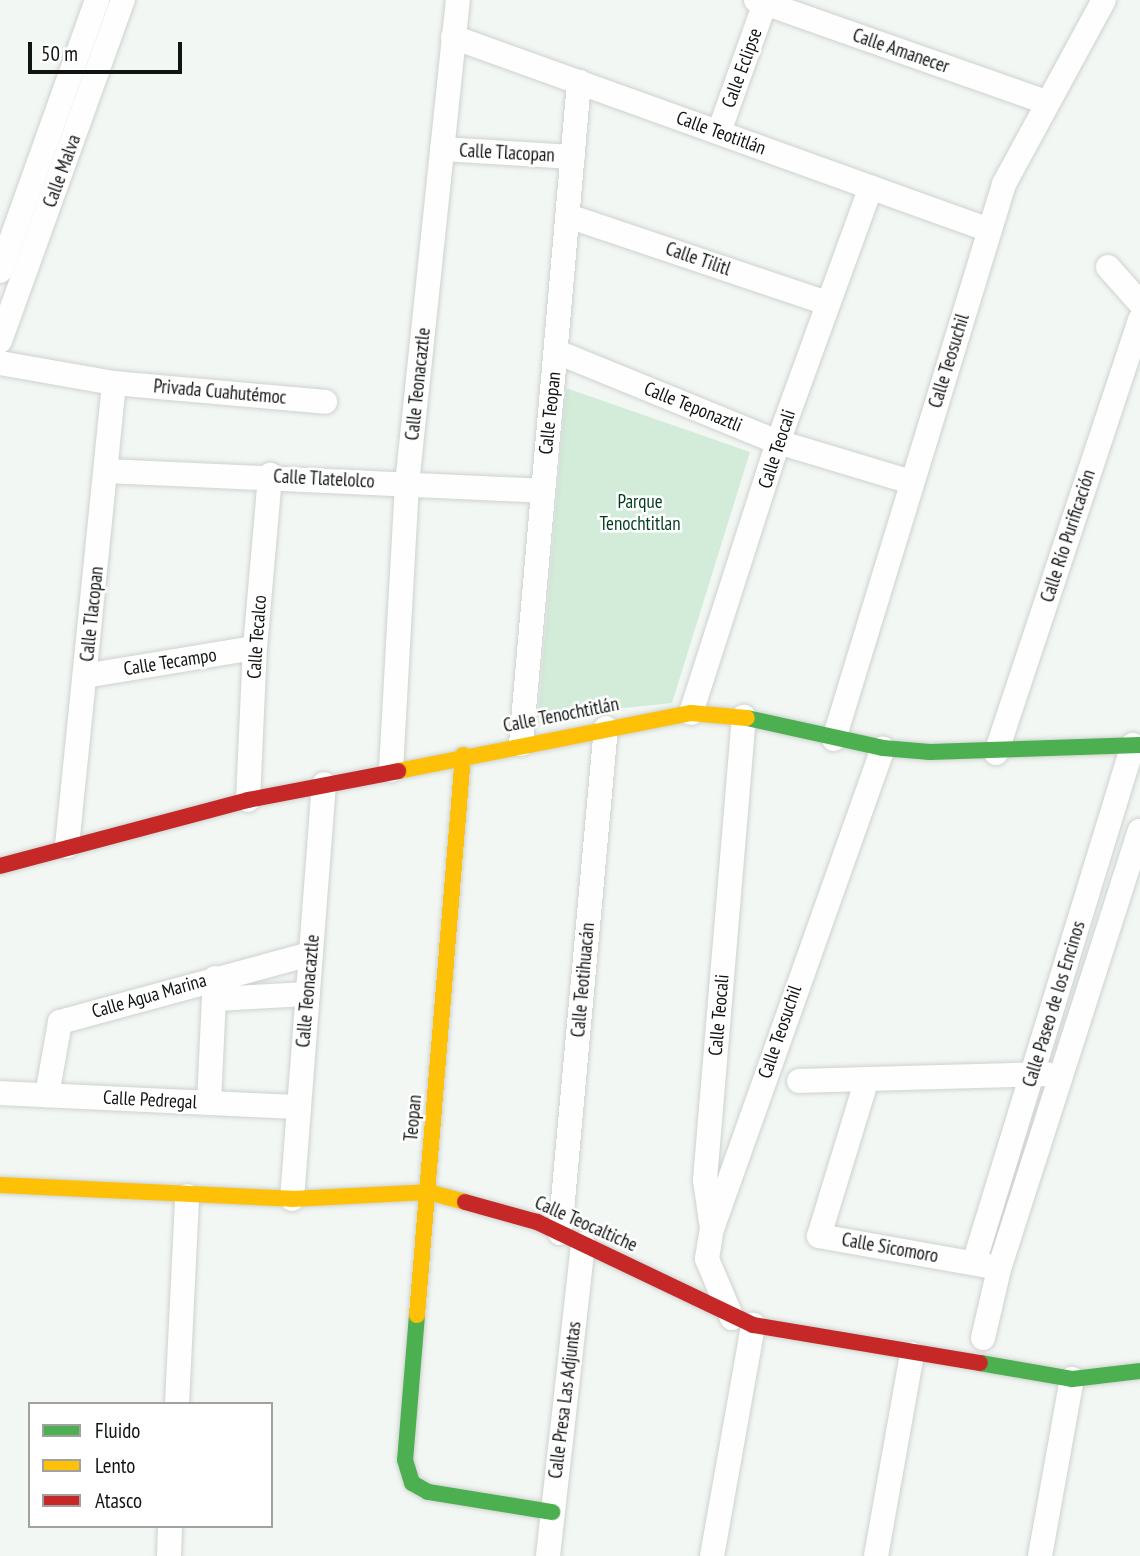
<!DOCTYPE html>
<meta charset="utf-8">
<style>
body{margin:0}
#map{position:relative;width:1140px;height:1556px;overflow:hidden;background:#f2f7f3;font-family:"PT Sans Narrow",sans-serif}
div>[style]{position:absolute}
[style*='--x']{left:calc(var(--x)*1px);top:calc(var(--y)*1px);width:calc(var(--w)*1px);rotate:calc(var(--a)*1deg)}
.green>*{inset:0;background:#d2ecd9}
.roads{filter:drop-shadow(0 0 2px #ced2cf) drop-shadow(0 0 2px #ced2cf)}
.street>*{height:24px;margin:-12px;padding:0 12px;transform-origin:12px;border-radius:12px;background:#fdfefd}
.fast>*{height:16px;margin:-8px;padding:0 8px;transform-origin:8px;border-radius:8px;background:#4caf50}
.slow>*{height:16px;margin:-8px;padding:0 8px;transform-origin:8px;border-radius:8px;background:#ffc107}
.jam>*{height:16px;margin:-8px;padding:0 8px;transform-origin:8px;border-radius:8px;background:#c62828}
span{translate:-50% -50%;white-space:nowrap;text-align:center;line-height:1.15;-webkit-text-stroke:5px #fff;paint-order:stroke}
.street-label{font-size:19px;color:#111512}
.park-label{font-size:19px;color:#003d1f}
.legend{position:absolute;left:28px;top:1402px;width:245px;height:126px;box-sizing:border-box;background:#fff;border:2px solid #a0a1a0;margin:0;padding:9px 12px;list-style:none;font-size:21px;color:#111512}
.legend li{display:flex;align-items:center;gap:14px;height:35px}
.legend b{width:35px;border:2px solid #a0a1a0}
.scale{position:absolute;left:28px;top:42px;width:154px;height:32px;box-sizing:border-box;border:4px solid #111512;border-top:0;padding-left:9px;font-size:21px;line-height:24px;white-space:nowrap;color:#111512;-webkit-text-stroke:5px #fff;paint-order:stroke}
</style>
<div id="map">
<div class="green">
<i style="clip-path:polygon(566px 388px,750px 452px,672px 703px,538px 717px)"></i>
</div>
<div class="roads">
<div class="street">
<i style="--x:756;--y:0;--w:306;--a:19.4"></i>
<i style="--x:453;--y:37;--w:570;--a:19.8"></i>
<i style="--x:719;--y:132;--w:137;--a:-70.4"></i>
<i style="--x:442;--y:149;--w:131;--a:3.5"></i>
<i style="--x:568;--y:216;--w:273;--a:18.6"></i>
<i style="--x:1108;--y:267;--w:48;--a:48.4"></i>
<i style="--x:0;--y:271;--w:288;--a:-70.3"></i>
<i style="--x:0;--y:341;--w:363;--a:-70.2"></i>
<i style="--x:557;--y:352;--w:239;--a:22.2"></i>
<i style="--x:778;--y:442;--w:139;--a:16.7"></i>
<i style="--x:0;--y:363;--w:116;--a:10"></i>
<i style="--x:114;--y:383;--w:212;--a:5.1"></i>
<i style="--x:107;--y:471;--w:434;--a:2.6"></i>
<i style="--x:85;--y:676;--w:172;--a:-9.4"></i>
<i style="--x:691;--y:713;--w:285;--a:-72.2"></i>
<i style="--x:778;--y:442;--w:271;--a:-70"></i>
<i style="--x:834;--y:739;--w:580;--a:-72.97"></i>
<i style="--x:1004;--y:184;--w:209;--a:-61.5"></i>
<i style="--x:521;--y:744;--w:665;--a:-84.99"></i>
<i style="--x:996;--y:753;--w:457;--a:-71.6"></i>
<i style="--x:391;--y:770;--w:286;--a:-86.8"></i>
<i style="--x:407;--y:484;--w:487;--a:-84"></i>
<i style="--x:248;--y:800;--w:152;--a:-87.4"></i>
<i style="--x:255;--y:648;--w:174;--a:-85"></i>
<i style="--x:67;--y:846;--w:465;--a:-84.2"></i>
<i style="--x:215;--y:999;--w:93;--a:-3.1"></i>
<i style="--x:867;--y:1079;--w:164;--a:107"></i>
<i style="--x:819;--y:1236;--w:172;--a:10.1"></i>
<i style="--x:799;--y:1081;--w:248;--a:-1.6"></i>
<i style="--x:0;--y:1093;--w:299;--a:2.7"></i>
<i style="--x:47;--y:1095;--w:74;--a:-79.9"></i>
<i style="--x:60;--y:1022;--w:260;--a:-15.2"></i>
<i style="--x:209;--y:1103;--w:125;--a:-87.3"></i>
<i style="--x:292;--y:1199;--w:416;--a:-85.6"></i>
<i style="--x:711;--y:1222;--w:42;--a:-98.1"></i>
<i style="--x:705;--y:1180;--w:465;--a:-85.2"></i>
<i style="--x:560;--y:1233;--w:507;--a:-84.8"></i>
<i style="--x:974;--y:1263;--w:542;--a:-72.94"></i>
<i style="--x:732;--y:1318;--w:64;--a:-113"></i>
<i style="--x:707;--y:1259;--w:30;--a:-81"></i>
<i style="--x:712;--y:1229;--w:510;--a:-70.43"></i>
<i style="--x:983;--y:1338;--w:71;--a:-76.9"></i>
<i style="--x:999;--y:1269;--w:460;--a:-72.2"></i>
<i style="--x:177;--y:1404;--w:208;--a:-87.2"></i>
<i style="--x:169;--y:1556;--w:30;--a:-88"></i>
<i style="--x:548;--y:1556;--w:314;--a:-83.6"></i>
<i style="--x:712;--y:1556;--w:235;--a:-79.9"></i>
<i style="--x:876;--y:1556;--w:205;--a:-79.9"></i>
<i style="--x:1040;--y:1556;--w:180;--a:-79.8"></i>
</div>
<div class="fast">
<i style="--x:747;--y:718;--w:139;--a:12.4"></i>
<i style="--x:883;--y:748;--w:47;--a:4.9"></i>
<i style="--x:930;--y:752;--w:210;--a:-1.9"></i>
<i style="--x:417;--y:1315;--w:145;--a:94.7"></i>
<i style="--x:405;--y:1460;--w:24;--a:73"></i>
<i style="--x:412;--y:1483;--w:18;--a:29"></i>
<i style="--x:428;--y:1492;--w:126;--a:9.2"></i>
<i style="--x:980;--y:1363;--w:93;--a:9.9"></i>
<i style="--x:1072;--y:1379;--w:68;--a:-6.7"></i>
</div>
<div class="slow">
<i style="--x:398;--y:771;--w:299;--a:-11.2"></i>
<i style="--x:691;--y:713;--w:56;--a:5.1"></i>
<i style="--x:0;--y:1185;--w:292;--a:2.7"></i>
<i style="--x:292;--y:1199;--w:136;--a:-2.9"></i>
<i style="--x:428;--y:1192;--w:38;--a:15"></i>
<i style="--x:417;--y:1315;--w:562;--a:-85.3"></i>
</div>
<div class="jam">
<i style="--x:0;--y:866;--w:257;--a:-14.9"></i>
<i style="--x:248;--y:800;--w:153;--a:-10.9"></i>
<i style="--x:465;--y:1202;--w:75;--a:15.5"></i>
<i style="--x:537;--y:1222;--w:239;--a:25.5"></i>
<i style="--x:753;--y:1325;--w:230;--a:9.5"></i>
</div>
</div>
<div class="street-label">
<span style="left:901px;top:51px;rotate:19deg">Calle Amanecer</span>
<span style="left:742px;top:68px;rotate:-70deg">Calle Eclipse</span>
<span style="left:721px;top:133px;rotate:20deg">Calle Teotitlán</span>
<span style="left:507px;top:153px;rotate:3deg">Calle Tlacopan</span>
<span style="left:62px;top:171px;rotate:-70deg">Calle Malva</span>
<span style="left:698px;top:259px;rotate:19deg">Calle Tilitl</span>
<span style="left:949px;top:361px;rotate:-73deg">Calle Teosuchil</span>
<span style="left:418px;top:384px;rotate:-84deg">Calle Teonacaztle</span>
<span style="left:220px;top:392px;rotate:5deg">Privada Cuahutémoc</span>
<span style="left:693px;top:407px;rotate:22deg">Calle Teponaztli</span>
<span style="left:550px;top:413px;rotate:-84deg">Calle Teopan</span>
<span style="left:777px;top:449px;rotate:-72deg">Calle Teocali</span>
<span style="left:324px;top:479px;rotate:3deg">Calle Tlatelolco</span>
<span style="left:1068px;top:536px;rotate:-72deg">Calle Río Purificación</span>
<span style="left:92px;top:614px;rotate:-84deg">Calle Tlacopan</span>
<span style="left:257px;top:637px;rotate:-86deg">Calle Tecalco</span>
<span style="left:170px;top:662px;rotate:-9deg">Calle Tecampo</span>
<span style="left:561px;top:715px;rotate:-11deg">Calle Tenochtitlán</span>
<span style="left:583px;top:980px;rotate:-85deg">Calle Teotihuacán</span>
<span style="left:308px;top:991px;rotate:-85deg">Calle Teonacaztle</span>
<span style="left:149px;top:996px;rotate:-16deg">Calle Agua Marina</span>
<span style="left:1054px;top:1004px;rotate:-73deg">Calle Paseo de los Encinos</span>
<span style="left:719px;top:1015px;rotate:-85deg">Calle Teocali</span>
<span style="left:780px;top:1032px;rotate:-71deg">Calle Teosuchil</span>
<span style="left:150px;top:1100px;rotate:3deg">Calle Pedregal</span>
<span style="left:413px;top:1118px;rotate:-85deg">Teopan</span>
<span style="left:586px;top:1224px;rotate:24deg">Calle Teocaltiche</span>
<span style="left:890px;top:1248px;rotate:10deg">Calle Sicomoro</span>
<span style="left:565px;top:1400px;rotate:-83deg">Calle Presa Las Adjuntas</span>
</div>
<div class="park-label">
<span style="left:640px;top:513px">Parque<br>Tenochtitlan</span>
</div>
<ul class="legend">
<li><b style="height:9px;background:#4caf50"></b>Fluido</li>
<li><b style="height:9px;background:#ffc107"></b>Lento</li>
<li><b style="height:9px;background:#c62828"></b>Atasco</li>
</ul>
<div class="scale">50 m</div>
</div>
